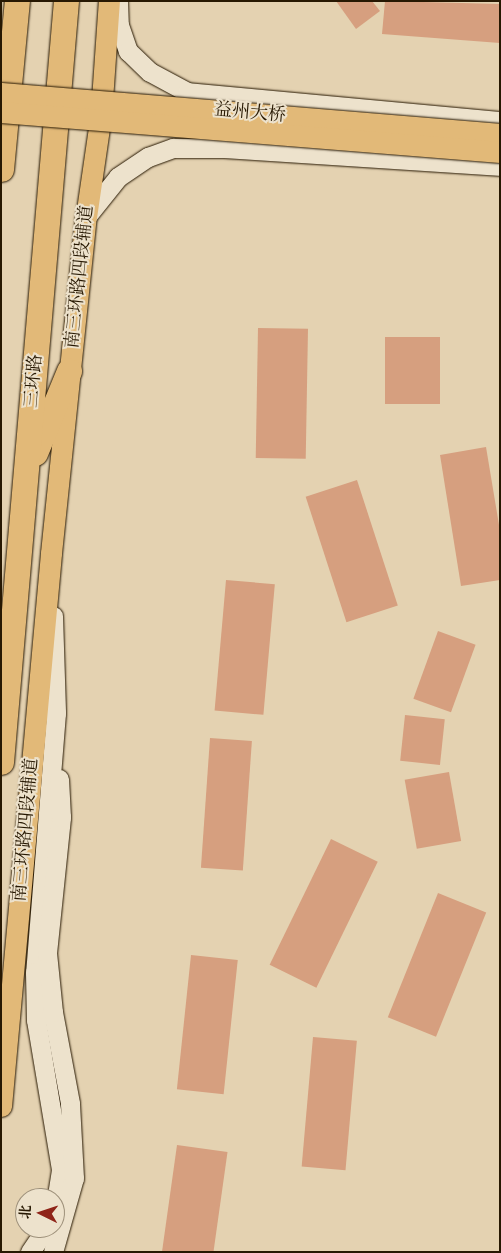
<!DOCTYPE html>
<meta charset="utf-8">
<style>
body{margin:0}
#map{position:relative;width:501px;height:1253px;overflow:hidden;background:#e4d2b1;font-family:"Old Standard TT","Noto Serif SC",serif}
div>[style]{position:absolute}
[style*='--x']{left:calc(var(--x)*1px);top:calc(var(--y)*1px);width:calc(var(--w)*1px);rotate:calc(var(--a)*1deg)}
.building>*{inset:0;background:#d69f7f;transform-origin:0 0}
.roads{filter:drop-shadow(0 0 1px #271802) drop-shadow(0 0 1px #271802)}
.secondary>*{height:19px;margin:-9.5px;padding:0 9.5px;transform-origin:9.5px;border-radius:9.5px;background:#ede2cc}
.primary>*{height:21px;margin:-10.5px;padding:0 10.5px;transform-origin:10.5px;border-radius:10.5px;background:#e2b978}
.highway>*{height:25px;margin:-12.5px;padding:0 12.5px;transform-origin:12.5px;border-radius:12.5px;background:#e2b978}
.bridges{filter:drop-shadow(0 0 1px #271802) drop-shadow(0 0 1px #271802)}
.primary-bridge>*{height:21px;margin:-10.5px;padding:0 10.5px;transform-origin:10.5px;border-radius:10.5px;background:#e2b978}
span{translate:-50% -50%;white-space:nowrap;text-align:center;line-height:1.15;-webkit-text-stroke:4px #ede2cc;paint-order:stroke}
.street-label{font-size:18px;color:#271802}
.frame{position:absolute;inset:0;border:2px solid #271802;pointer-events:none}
.north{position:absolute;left:15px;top:1188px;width:50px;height:50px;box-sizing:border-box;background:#ede2cc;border:1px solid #9e917b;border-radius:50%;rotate:274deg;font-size:14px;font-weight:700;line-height:20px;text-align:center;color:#271802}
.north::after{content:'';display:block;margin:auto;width:18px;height:22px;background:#8f2418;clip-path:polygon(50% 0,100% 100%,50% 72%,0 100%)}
</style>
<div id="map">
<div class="building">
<i style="clip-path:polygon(336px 1px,372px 1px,380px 11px,356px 29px)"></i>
<i style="clip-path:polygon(385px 1px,500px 4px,500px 43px,382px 34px)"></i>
<i style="left:258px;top:328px;width:50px;height:130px;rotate:1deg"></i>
<i style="left:385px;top:337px;width:55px;height:67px"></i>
<i style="clip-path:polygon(486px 447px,500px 531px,500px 580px,461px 586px,440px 455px)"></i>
<i style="left:357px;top:480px;width:132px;height:54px;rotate:72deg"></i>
<i style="left:226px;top:580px;width:49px;height:131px;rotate:5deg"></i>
<i style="left:438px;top:631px;width:40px;height:72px;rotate:20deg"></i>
<i style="left:405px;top:715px;width:40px;height:46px;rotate:6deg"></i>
<i style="left:210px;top:738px;width:42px;height:130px;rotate:4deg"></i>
<i style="left:449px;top:772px;width:70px;height:45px;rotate:80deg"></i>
<i style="left:331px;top:839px;width:52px;height:140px;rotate:26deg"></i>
<i style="left:438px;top:893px;width:52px;height:134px;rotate:22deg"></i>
<i style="left:191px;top:955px;width:47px;height:135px;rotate:6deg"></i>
<i style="left:313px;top:1037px;width:44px;height:130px;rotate:5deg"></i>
<i style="left:177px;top:1145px;width:51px;height:108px;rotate:8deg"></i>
</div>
<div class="roads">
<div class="secondary">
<i style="--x:118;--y:1;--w:24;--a:88"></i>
<i style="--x:119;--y:25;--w:28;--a:71"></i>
<i style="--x:128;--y:51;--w:30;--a:44"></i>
<i style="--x:150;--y:72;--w:42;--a:28.4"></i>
<i style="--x:187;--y:92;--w:314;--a:5.3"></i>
<i style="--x:86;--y:217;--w:51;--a:-51.3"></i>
<i style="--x:118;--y:177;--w:36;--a:-34"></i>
<i style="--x:148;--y:157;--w:27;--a:-20"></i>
<i style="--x:173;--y:148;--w:49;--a:0"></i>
<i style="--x:222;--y:148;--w:279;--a:3.7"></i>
<i style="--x:53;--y:616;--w:97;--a:88.2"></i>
<i style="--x:56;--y:713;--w:260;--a:94.6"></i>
<i style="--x:35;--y:972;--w:48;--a:88.8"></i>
<i style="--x:36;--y:1020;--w:152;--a:80.5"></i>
<i style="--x:61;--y:1170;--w:36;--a:99"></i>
<i style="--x:30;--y:1252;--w:29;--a:-56"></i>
<i style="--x:53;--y:1252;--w:77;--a:-74.2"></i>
<i style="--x:74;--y:1178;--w:75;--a:-93.1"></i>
<i style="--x:70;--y:1103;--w:93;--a:-100.6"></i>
<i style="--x:53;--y:1012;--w:59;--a:-95.8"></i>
<i style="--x:47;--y:953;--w:137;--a:-84.1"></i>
<i style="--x:61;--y:817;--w:38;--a:-93"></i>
</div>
<div class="primary">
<i style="--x:1;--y:1106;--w:555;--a:-84.83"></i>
<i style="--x:51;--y:553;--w:338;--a:-84.1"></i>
<i style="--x:86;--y:217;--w:104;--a:-81.7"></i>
<i style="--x:101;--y:114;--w:113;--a:-86"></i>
</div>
<div class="highway">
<i style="--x:1;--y:169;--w:169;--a:-84.6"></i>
<i style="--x:35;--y:453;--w:89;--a:-67.5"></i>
<i style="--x:1;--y:762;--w:764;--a:-85.12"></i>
</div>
</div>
<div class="bridges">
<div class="primary-bridge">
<i style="--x:1;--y:93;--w:501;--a:4.7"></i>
<i style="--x:1;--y:112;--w:501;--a:4.58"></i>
</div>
</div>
<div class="street-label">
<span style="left:250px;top:113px;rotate:5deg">益州大桥</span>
<span style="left:80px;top:277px;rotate:-84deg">南三环路四段辅道</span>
<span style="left:34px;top:381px;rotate:-85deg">三环路</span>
<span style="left:26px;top:830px;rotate:-85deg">南三环路四段辅道</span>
</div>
<div class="frame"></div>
<div class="north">北</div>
</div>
